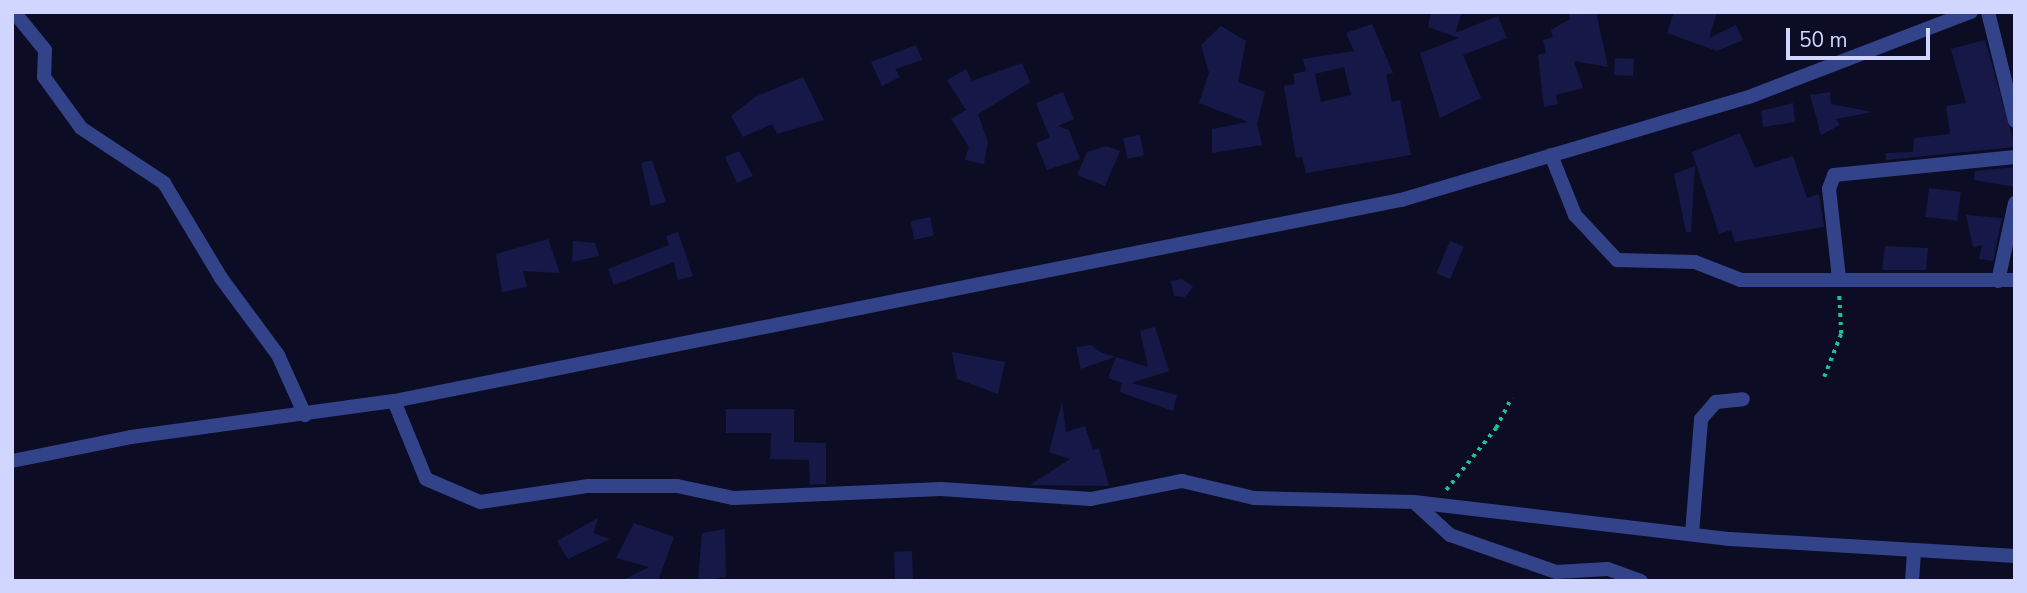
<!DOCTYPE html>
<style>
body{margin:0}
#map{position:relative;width:2027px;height:593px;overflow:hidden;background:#0c0d25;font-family:"Nunito Sans",sans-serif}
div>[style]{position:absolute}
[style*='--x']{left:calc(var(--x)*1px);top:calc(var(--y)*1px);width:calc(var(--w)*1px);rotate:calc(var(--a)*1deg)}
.building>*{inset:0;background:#161848;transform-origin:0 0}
.path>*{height:3.5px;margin-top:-1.75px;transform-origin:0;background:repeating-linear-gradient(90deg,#21c291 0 3.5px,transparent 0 8.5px)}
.minor>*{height:14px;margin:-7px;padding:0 7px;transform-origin:7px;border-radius:7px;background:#324389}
.tertiary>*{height:14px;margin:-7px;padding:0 7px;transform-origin:7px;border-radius:7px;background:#324389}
span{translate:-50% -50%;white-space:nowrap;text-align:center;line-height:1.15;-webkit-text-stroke:6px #0c0d25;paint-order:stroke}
.frame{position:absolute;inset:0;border:14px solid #d0d6ff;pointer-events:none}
.scale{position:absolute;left:1786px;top:28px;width:144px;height:32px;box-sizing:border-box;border:4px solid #d0d6ff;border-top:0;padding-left:9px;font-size:21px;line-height:24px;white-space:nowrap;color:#d0d6ff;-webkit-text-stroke:5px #0c0d25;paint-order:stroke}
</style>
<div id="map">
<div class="building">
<i style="clip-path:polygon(1431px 12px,1462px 12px,1455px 33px,1498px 16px,1507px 38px,1463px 55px,1481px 98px,1440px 118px,1420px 53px,1459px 38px,1428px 27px)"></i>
<i style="clip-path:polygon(1568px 12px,1596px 12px,1608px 67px,1574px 61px,1583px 88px,1556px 95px,1558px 104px,1544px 107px,1538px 55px,1546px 53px,1543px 40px,1553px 37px,1551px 30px,1570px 19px)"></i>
<i style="clip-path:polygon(1674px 12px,1717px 12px,1709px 38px,1736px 25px,1743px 40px,1717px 51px,1667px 33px)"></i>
<i style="clip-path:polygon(evenodd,1372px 24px,1393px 73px,1386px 75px,1392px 102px,1400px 100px,1411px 155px,1306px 173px,1302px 157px,1296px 158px,1284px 86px,1295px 84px,1293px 74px,1306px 71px,1303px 59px,1354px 51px,1346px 33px,1372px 24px,1344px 67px,1351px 95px,1321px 102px,1315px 74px,1344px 67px)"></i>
<i style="clip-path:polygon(1221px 26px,1246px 41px,1238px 82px,1265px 92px,1257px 124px,1262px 145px,1212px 153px,1212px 129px,1248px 122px,1199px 103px,1209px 73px,1201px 45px)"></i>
<i style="clip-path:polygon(1985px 40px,2015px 147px,1886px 160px,1886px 153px,1913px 152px,1914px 138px,1950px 134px,1946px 106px,1966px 103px,1951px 49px)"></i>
<i style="clip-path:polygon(916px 45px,922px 60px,895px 69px,900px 77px,882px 86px,871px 62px)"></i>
<i style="left:1615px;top:58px;width:19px;height:17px;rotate:3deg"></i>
<i style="clip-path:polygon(1022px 63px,1030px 82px,978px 114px,988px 142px,984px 164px,965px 160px,969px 147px,951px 119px,966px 110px,947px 80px,966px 69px,972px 81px)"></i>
<i style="clip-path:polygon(803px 77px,824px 120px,777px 134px,772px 124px,743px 137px,731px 116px,755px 97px)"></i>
<i style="clip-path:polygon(1063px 92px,1074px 119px,1058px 126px,1069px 130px,1080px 159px,1047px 170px,1036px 143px,1050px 138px,1036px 103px)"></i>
<i style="clip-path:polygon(1830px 92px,1831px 104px,1872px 112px,1836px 119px,1840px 125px,1821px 135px,1810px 95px)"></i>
<i style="clip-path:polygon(1793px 103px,1795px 122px,1763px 127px,1761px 111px)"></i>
<i style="clip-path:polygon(1740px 133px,1755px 168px,1793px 156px,1807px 198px,1819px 194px,1824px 227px,1735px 242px,1731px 230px,1719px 234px,1692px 152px)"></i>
<i style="left:1140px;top:135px;width:21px;height:17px;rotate:79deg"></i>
<i style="clip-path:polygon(1106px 146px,1120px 151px,1105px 186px,1077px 175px,1087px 152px)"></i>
<i style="clip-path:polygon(739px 151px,753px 176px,737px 183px,725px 157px)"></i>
<i style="clip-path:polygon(652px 160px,666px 202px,651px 206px,641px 163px)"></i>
<i style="clip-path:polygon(1695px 166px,1691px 232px,1686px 232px,1674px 174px)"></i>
<i style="clip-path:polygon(2015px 167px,2015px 187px,1974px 180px,1975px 171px)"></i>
<i style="left:1929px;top:188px;width:32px;height:29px;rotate:7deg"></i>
<i style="clip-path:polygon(1966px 215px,2002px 218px,1993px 261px,1979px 259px,1982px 245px,1973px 247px)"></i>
<i style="left:930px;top:217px;width:19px;height:20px;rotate:78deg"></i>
<i style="clip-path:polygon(678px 232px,693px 276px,678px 280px,674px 262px,614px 285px,608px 269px,669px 245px,666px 236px)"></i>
<i style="clip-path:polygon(548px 239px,560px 273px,523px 271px,527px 287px,502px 292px,496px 254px)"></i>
<i style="clip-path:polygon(573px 241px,595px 243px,599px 256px,572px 262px)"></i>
<i style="left:1450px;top:241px;width:15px;height:35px;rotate:23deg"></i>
<i style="clip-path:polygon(1885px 246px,1928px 248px,1926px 270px,1882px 270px)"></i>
<i style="clip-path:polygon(1182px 279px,1193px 287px,1185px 297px,1174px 296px,1171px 281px)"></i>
<i style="clip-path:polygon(1155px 327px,1169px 371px,1131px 383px,1177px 395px,1173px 411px,1120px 392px,1122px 383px,1108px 378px,1116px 357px,1148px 367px,1140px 331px)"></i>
<i style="clip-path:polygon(1091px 345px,1100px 352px,1115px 357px,1081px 369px,1076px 347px)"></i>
<i style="clip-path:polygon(952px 352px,1005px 362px,998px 394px,957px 379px)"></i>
<i style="clip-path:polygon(1062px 402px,1066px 432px,1085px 426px,1093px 450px,1099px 448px,1109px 486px,1030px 485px,1070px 459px,1049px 452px)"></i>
<i style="clip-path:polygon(726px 409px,794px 409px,794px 442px,826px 443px,826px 484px,810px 485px,809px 460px,770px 459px,771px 433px,726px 433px)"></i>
<i style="clip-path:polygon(598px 518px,593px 533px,610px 539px,568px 559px,557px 541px)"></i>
<i style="clip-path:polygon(634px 523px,674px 537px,658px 581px,621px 581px,649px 567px,616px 558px)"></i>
<i style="clip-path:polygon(725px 529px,726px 577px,698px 581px,702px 533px)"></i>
<i style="left:912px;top:551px;width:28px;height:18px;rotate:88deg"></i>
</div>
<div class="path">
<i style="--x:1824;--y:377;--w:46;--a:-68.4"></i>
<i style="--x:1841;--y:334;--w:39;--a:-93"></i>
<i style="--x:1446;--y:490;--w:80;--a:-51.1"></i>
<i style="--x:1496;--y:428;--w:34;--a:-63"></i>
</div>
<div class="minor">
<i style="--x:14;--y:12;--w:49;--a:50.8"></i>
<i style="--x:45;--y:50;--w:27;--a:92"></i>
<i style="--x:44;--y:77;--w:63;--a:54"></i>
<i style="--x:81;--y:128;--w:100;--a:33.5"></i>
<i style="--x:164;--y:183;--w:111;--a:59"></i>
<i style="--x:221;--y:278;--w:96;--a:53.5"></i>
<i style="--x:278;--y:355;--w:66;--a:65.8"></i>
<i style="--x:1988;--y:12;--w:112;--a:76.1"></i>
<i style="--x:1551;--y:155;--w:65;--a:68.2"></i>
<i style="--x:1575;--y:215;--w:62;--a:47"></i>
<i style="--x:1617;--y:260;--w:78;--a:1.5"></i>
<i style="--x:1695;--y:262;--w:49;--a:21.4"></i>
<i style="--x:1741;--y:280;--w:274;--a:0"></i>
<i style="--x:1839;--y:278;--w:90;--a:-96.4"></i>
<i style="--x:1829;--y:189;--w:15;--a:-70"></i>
<i style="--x:1834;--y:175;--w:182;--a:-5.7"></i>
<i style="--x:1998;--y:281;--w:80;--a:-77.7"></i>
<i style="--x:394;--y:401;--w:84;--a:67.7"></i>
<i style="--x:426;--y:479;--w:59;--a:23.1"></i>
<i style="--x:480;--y:502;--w:110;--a:-8.4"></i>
<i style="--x:589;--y:486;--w:88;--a:0"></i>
<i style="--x:677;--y:486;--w:57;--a:12.1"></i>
<i style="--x:733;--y:498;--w:208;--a:-2.5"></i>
<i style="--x:941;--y:489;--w:150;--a:3.8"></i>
<i style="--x:1091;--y:499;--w:93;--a:-11.2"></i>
<i style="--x:1182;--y:481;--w:74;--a:13.3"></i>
<i style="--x:1254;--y:498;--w:160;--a:1.4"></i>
<i style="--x:1414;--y:502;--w:49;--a:42.5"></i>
<i style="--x:1450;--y:535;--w:112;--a:19.2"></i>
<i style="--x:1556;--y:572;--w:52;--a:-3.3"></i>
<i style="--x:1608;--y:569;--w:35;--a:20"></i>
<i style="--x:1414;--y:502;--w:318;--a:6.7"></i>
<i style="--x:1730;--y:539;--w:286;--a:3.4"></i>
<i style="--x:1692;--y:534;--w:115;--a:-85.5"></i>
<i style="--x:1701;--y:419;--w:23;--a:-49"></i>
<i style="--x:1716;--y:402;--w:27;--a:-6"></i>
<i style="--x:1912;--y:581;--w:29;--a:-86"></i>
</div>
<div class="tertiary">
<i style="--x:12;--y:461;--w:121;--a:-11.4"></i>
<i style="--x:131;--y:437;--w:265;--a:-7.8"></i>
<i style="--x:394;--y:401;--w:1027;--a:-11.29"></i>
<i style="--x:1401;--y:200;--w:363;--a:-16.5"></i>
<i style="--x:1749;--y:97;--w:238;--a:-21"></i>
</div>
<div class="frame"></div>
<div class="scale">50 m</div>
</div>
